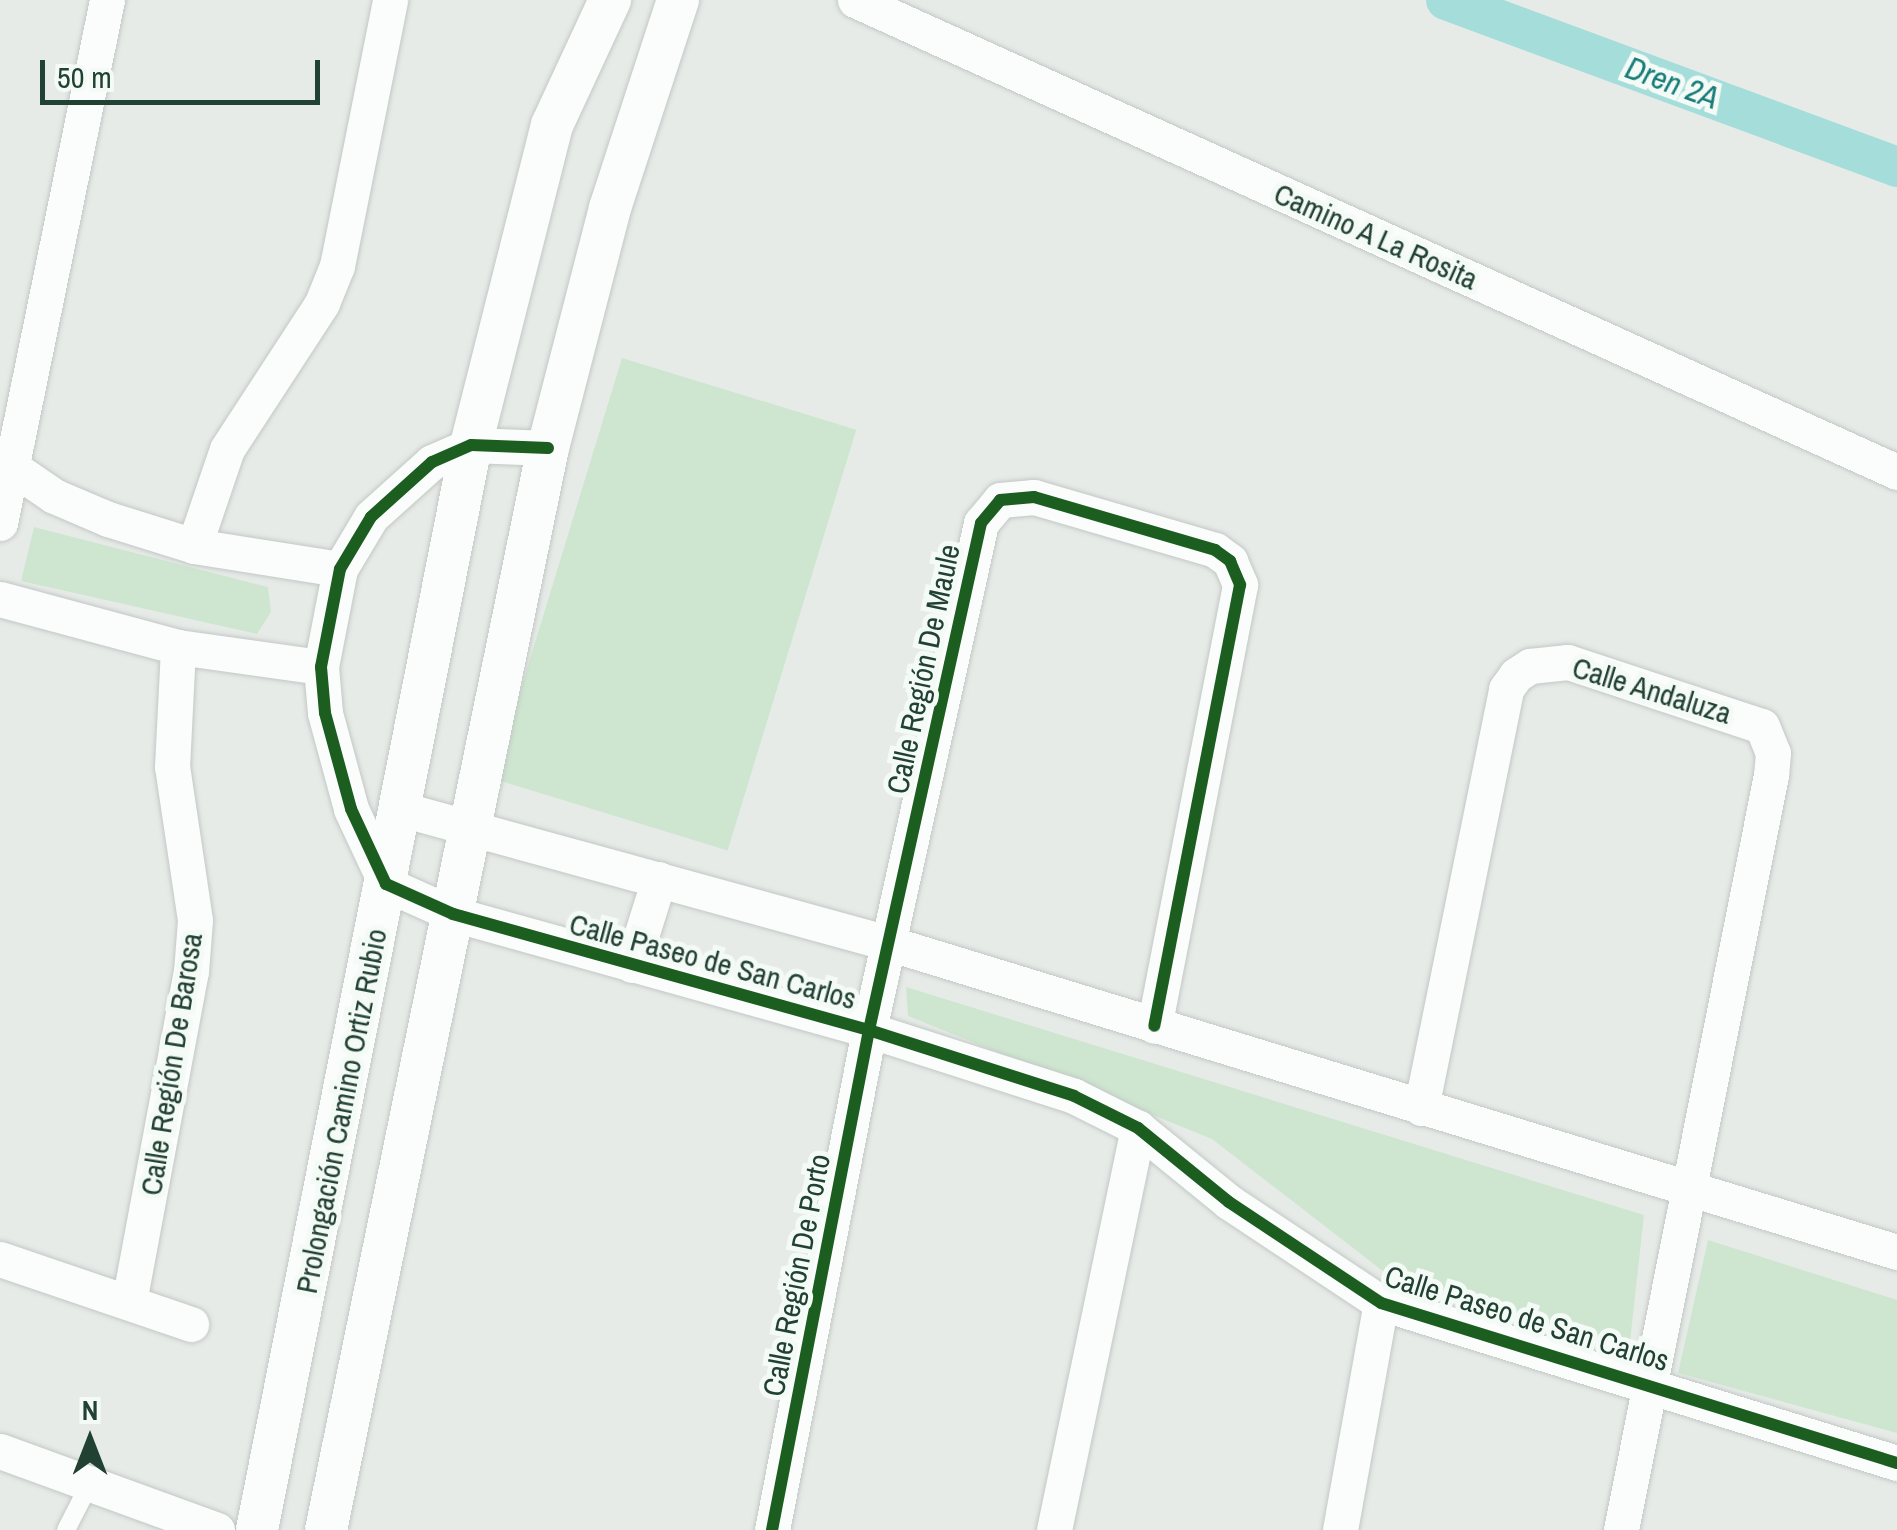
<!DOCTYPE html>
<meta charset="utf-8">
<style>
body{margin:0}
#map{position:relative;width:1897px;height:1530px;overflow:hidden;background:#e6ebe8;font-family:"Archivo Narrow",sans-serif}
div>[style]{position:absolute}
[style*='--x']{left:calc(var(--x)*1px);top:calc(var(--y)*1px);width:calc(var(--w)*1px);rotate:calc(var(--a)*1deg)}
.green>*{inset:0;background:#cee6d0;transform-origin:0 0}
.canal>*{height:40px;margin:-20px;padding:0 20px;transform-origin:20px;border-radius:20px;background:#a4ddd9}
.roads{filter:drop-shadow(0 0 2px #c3c8c5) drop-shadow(0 0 2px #c3c8c5)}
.service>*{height:18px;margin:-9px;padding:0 9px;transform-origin:9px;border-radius:9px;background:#fbfcfc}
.minor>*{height:35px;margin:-17.5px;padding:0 17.5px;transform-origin:17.5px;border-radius:17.5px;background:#fbfcfc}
.tertiary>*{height:42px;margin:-21px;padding:0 21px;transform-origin:21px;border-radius:21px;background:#fbfcfc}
.cycleway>*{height:12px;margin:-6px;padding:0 6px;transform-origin:6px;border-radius:6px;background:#1b5e20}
span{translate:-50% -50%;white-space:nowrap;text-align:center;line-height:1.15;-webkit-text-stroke:10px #f4faf6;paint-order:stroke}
.street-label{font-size:30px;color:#214132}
.water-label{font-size:32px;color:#157c79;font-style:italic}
.north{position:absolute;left:40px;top:1390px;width:100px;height:100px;-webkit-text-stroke:8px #f4faf6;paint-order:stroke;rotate:0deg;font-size:28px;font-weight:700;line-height:40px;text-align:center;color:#214132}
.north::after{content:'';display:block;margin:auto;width:35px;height:45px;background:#214132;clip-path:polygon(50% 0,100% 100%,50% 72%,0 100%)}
.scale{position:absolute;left:40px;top:60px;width:280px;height:45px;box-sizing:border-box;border:5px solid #214132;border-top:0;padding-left:12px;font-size:30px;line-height:35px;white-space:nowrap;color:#214132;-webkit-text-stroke:8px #f4faf6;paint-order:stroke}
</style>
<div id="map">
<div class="green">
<i style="left:622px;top:358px;width:245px;height:440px;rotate:17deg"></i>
<i style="clip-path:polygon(34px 527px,268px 587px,271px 612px,257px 634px,21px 581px)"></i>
<i style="clip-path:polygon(906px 987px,1644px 1215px,1629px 1351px,1397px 1282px,1212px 1139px,908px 1016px)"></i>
<i style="clip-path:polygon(1708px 1240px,1897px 1300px,1897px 1433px,1678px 1373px)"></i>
</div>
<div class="canal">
<i style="--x:1446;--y:0;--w:481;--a:20.3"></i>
</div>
<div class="roads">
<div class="service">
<i style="--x:66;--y:1530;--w:53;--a:-62.9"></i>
</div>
<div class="minor">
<i style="--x:855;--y:0;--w:1144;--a:24.37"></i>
<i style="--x:548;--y:448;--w:77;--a:-177.8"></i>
<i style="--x:471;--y:445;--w:43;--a:156.4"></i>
<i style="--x:432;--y:462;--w:82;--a:138"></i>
<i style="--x:371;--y:517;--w:61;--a:120.8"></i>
<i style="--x:340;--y:569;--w:100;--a:101"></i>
<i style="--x:321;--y:667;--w:46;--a:85"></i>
<i style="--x:325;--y:713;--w:99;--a:74.8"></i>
<i style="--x:351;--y:809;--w:83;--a:65"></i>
<i style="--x:386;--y:884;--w:73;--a:24.1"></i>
<i style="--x:453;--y:914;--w:432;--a:15.6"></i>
<i style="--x:869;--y:1030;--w:215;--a:17.8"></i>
<i style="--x:1074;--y:1096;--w:72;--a:26.6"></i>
<i style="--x:1138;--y:1128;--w:117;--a:39.1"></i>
<i style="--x:1229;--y:1202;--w:182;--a:33.6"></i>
<i style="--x:1381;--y:1303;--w:540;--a:17.23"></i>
<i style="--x:0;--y:459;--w:65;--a:34.4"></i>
<i style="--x:54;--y:496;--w:59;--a:23.1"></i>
<i style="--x:108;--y:519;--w:90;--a:17.4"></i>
<i style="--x:194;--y:546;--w:148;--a:9"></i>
<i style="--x:0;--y:523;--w:534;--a:-78.44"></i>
<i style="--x:194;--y:546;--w:102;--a:-71.2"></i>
<i style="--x:227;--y:449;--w:174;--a:-56.9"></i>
<i style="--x:322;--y:303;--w:40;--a:-68"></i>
<i style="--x:337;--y:266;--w:271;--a:-78.7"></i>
<i style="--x:0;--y:599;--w:184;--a:15.1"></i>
<i style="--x:178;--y:647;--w:144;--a:8"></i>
<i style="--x:401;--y:809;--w:505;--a:15.38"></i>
<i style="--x:888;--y:943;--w:1055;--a:17.03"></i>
<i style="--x:632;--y:965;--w:90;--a:-72.6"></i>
<i style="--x:1421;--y:1108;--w:428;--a:-78.5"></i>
<i style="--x:1506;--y:689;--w:17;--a:-54"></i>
<i style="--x:1516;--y:675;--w:17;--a:-33"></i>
<i style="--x:1530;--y:666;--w:38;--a:-6"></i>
<i style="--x:1568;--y:662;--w:204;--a:18.3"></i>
<i style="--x:1762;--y:726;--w:29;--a:68"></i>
<i style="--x:1773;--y:753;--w:22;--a:95"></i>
<i style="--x:1771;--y:775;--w:770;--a:101.24"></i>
<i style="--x:0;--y:1259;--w:202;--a:18.8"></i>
<i style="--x:129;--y:1302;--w:336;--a:-79.4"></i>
<i style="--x:191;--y:972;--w:52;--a:-85.6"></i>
<i style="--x:195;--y:920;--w:155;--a:-98.5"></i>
<i style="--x:172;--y:767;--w:120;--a:-87.1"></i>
<i style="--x:0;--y:1451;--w:231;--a:20"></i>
<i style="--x:772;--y:1530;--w:509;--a:-79.02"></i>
<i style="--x:869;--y:1030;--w:519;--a:-77.54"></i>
<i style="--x:981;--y:523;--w:30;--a:-50"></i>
<i style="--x:1000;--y:500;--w:34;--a:-5"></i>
<i style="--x:1034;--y:497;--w:189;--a:16.3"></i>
<i style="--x:1215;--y:550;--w:19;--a:36"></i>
<i style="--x:1230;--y:561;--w:26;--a:67"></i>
<i style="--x:1240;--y:585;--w:449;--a:101"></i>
<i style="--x:1054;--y:1530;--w:411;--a:-78.2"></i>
<i style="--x:1340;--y:1530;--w:231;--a:-79.8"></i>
</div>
<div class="tertiary">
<i style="--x:257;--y:1530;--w:1106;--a:-78.84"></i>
<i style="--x:471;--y:445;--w:330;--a:-75.8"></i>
<i style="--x:552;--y:125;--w:138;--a:-65.1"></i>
<i style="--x:326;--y:1530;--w:1105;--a:-78.41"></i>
<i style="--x:548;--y:448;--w:248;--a:-75.5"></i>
<i style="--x:610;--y:208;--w:219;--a:-71.9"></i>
</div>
</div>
<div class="cycleway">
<i style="--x:548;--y:448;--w:77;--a:-177.8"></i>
<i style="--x:471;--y:445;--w:43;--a:156.4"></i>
<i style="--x:432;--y:462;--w:82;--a:138"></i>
<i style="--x:371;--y:517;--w:61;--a:120.8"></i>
<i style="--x:340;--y:569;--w:100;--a:101"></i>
<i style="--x:321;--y:667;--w:46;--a:85"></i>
<i style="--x:325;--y:713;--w:99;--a:74.8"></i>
<i style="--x:351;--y:809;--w:83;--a:65"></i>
<i style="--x:386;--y:884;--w:73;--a:24.1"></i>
<i style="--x:453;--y:914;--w:432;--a:15.6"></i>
<i style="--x:869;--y:1030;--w:215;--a:17.8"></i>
<i style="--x:1074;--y:1096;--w:72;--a:26.6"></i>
<i style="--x:1138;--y:1128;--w:117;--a:39.1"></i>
<i style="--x:1229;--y:1202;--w:182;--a:33.6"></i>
<i style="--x:1381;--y:1303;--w:540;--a:17.23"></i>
<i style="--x:772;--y:1530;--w:509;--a:-79.02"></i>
<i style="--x:869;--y:1030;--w:519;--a:-77.54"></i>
<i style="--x:981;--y:523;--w:30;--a:-50"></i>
<i style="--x:1000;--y:500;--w:34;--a:-5"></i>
<i style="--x:1034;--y:497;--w:189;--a:16.3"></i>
<i style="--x:1215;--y:550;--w:19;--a:36"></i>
<i style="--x:1230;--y:561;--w:26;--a:67"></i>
<i style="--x:1240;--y:585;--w:449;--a:101"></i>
</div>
<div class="street-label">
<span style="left:1376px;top:236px;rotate:24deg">Camino A La Rosita</span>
<span style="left:923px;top:669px;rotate:-78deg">Calle Región De Maule</span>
<span style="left:1652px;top:690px;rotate:17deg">Calle Andaluza</span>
<span style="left:713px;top:961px;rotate:15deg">Calle Paseo de San Carlos</span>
<span style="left:171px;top:1064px;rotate:-81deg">Calle Región De Barosa</span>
<span style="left:341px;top:1111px;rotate:-79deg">Prolongación Camino Ortiz Rubio</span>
<span style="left:796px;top:1275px;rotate:-79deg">Calle Región De Porto</span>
<span style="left:1527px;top:1318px;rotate:17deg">Calle Paseo de San Carlos</span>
</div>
<div class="water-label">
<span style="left:1672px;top:83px;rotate:20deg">Dren 2A</span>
</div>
<div class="north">N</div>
<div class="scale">50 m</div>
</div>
